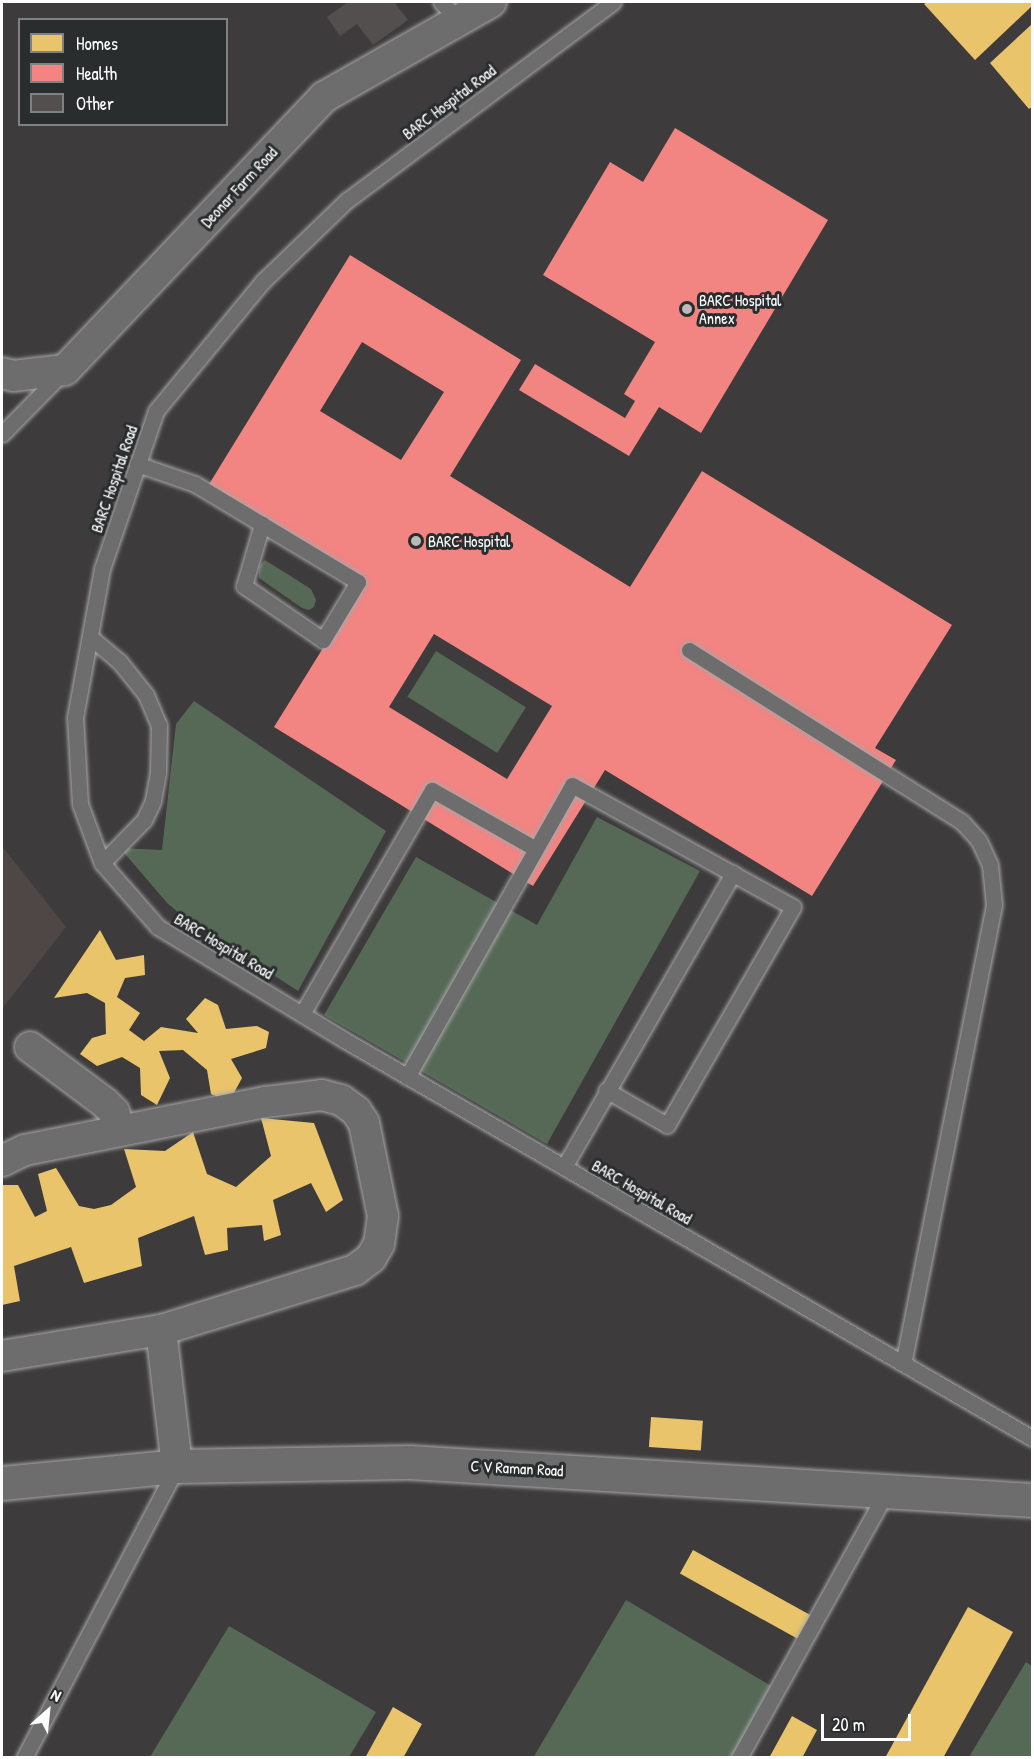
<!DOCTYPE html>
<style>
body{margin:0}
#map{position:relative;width:1034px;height:1759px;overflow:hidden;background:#3d3b3b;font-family:"Patrick Hand",sans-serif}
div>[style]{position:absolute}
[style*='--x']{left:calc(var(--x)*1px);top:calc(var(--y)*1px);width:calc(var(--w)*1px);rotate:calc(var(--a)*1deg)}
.built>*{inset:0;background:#4e4745}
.green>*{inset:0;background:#566957;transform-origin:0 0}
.homes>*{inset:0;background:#e9c46a;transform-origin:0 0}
.health>*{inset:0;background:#f28482}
.building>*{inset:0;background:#534f4e}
.roads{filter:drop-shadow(0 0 2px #a8a7a7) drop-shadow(0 0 2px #a8a7a7)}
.lane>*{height:15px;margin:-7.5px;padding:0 7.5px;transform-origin:7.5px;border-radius:7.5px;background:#6d6d6d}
.street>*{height:30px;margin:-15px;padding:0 15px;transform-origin:15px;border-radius:15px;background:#6d6d6d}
.secondary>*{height:33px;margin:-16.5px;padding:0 16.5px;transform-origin:16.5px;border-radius:16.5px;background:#6d6d6d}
.dots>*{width:16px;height:16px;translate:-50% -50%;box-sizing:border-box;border:3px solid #2a2d2e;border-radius:50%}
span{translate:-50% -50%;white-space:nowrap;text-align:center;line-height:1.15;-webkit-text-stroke:6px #2a2d2e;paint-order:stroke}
.street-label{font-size:16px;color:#fff}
.poi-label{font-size:16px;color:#fff}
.left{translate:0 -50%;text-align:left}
.frame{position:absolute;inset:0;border:3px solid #fff;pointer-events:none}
.legend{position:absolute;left:18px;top:18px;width:210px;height:108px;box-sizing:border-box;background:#2a2d2e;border:2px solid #7f8182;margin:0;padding:8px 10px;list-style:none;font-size:18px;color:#fff}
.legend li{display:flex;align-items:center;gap:12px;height:30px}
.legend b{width:30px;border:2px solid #7f8182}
.north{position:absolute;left:18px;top:1681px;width:60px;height:60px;-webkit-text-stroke:4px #2a2d2e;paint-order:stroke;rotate:27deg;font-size:16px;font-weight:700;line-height:24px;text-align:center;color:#fff}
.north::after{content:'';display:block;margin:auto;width:21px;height:27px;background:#fff;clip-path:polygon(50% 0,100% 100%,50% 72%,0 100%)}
.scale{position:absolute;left:821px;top:1714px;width:90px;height:27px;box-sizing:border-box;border:3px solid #fff;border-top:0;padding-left:8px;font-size:18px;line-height:21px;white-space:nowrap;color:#fff;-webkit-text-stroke:4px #2a2d2e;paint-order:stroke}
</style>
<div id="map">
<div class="built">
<i style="clip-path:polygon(2px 846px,66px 927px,2px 1009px)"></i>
</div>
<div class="green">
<i style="clip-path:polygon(265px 560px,311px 589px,316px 600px,314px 607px,309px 610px,302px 608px,259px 578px,259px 566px)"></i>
<i style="left:436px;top:651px;width:106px;height:54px;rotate:32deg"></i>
<i style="clip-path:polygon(194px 701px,386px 831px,298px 991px,188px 920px,168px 904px,120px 848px,162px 850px,176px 724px)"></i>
<i style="clip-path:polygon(597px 817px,700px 871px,547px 1144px,324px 1015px,416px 857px,537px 925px)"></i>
<i style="clip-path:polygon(626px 1600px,773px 1687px,732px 1757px,533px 1758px)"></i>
<i style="clip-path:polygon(229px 1626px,376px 1712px,349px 1757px,150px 1757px)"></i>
<i style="clip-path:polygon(1026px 1662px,1032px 1666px,1032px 1757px,969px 1757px)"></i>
</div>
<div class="homes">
<i style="clip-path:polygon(927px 2px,1032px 2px,1032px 6px,975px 60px,924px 4px)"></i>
<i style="clip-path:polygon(1032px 24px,1032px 107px,1029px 109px,990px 63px)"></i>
<i style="clip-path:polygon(100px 930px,116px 960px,144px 955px,145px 975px,125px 978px,117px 997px,140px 1013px,129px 1030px,144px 1041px,161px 1027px,198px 1033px,186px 1019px,205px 998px,218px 1005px,226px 1029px,257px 1026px,269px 1032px,266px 1048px,231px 1059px,242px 1078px,229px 1102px,211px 1094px,207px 1070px,183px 1050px,159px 1051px,170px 1078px,157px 1105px,141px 1095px,140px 1068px,122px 1057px,97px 1066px,80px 1054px,92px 1038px,106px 1034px,105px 1003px,87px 993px,54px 998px)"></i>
<i style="clip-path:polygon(261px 1118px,314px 1123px,343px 1200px,326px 1212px,311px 1183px,273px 1200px,281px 1235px,264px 1241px,262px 1225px,227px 1228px,228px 1250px,205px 1255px,194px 1216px,138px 1238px,142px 1266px,84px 1283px,71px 1247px,14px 1266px,20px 1301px,2px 1305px,2px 1185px,18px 1185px,35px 1217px,47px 1211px,38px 1174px,56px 1168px,79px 1206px,94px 1209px,111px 1205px,136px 1187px,124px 1149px,165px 1151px,193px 1132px,207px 1174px,236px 1187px,271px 1156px)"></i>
<i style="left:651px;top:1417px;width:52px;height:30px;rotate:4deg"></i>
<i style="left:693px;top:1550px;width:134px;height:27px;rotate:29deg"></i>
<i style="clip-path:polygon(968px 1607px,1013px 1632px,943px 1758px,885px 1758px)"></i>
<i style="clip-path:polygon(393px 1707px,422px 1724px,403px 1758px,365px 1758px)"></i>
<i style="clip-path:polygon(792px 1716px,817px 1730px,802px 1758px,769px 1758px)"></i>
</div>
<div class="health">
<i style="clip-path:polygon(675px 128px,828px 220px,701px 433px,659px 407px,629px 456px,519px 390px,535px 364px,625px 418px,635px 401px,624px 394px,655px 342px,543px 275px,610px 162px,643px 182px)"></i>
<i style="clip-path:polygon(evenodd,350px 255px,521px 360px,450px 476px,630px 587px,702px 471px,952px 625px,875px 748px,896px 760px,812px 896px,605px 770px,533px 886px,274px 727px,359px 590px,203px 494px,350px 255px,362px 342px,444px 392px,401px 460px,320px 411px,362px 342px,350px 255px,434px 634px,552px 706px,507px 779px,389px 707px,434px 634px)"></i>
</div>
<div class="building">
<i style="clip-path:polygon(348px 2px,394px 2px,408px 20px,373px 45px,357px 24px,340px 36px,327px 17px)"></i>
</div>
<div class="roads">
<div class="lane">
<i style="--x:441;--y:2;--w:25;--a:45"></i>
<i style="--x:613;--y:2;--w:332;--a:143.3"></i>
<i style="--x:347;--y:200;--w:117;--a:136"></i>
<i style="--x:263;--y:281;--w:168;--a:129.5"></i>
<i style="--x:156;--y:411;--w:167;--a:108.9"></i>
<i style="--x:102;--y:569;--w:150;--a:100.3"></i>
<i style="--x:75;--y:717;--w:87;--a:86.7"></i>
<i style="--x:80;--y:804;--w:63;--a:69.6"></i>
<i style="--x:102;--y:863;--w:85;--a:48.8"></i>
<i style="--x:158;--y:927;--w:214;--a:31.2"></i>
<i style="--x:341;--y:1038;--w:798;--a:30.07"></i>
<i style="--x:2;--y:434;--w:87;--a:-45.5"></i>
<i style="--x:137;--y:464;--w:61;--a:19"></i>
<i style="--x:195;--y:484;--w:190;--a:31"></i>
<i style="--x:358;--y:582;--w:68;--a:121.1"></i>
<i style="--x:323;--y:640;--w:96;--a:-145.6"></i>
<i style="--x:244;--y:586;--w:65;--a:-73.8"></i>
<i style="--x:90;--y:637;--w:38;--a:40"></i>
<i style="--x:119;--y:661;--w:43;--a:51.5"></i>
<i style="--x:146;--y:695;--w:33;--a:67"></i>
<i style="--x:159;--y:725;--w:47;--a:91.2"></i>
<i style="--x:158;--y:772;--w:29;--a:100"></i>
<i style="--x:153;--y:801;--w:21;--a:115"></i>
<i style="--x:144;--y:820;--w:60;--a:134.3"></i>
<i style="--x:689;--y:650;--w:323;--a:32.2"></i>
<i style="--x:962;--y:822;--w:25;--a:48"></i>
<i style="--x:979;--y:841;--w:26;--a:65"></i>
<i style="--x:990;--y:865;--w:40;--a:84.3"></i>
<i style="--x:994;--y:905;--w:467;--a:101.2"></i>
<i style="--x:302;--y:1014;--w:259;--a:-59.9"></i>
<i style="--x:432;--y:790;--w:117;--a:29.6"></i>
<i style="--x:407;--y:1077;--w:335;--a:-60.5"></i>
<i style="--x:572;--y:785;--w:252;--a:28.9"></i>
<i style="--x:793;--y:907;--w:252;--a:120"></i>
<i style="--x:667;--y:1125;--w:70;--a:-150.2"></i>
<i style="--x:564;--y:1167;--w:339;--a:-60.1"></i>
<i style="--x:24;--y:1758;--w:330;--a:-62.3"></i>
<i style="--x:739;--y:1758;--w:305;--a:-61"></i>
</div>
<div class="street">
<i style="--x:2;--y:373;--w:11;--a:15"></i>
<i style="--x:13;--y:376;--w:52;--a:-6.6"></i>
<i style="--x:65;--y:370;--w:376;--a:-46.5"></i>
<i style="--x:324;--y:97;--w:192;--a:-29.6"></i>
<i style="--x:30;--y:1047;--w:94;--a:36.7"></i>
<i style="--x:105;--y:1103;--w:13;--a:45"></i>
<i style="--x:114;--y:1112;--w:20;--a:72"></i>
<i style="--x:2;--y:1161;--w:25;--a:-26"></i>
<i style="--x:25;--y:1150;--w:246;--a:-11.3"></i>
<i style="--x:266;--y:1102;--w:56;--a:-7.1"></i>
<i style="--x:322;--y:1095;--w:20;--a:15"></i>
<i style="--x:341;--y:1100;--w:19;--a:36"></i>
<i style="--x:356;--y:1111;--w:14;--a:56"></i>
<i style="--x:364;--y:1123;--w:95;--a:78.5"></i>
<i style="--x:383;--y:1216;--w:28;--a:98"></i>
<i style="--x:379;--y:1244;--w:16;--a:120"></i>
<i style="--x:371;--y:1258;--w:20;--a:143"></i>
<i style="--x:355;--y:1270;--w:203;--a:162.8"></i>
<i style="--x:161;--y:1330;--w:137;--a:83.3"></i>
<i style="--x:2;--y:1356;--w:161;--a:-9.3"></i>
</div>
<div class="secondary">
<i style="--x:2;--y:1483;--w:176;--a:-5.5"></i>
<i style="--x:177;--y:1466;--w:232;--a:-1"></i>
<i style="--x:409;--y:1462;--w:624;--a:3.49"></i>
</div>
</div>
<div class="dots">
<i style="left:687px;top:309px;background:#bbbaba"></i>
<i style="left:416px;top:541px;background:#bbbaba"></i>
</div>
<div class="street-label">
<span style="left:449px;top:102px;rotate:-37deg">BARC Hospital Road</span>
<span style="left:239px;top:187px;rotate:-47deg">Deonar Farm Road</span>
<span style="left:114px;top:479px;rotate:-71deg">BARC Hospital Road</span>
<span style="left:224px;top:946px;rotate:31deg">BARC Hospital Road</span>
<span style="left:642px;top:1192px;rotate:30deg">BARC Hospital Road</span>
<span style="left:517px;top:1468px;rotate:3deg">C V Raman Road</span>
</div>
<div class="poi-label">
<span class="left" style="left:699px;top:309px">BARC Hospital<br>Annex</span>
<span class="left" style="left:428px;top:541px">BARC Hospital</span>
</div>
<div class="frame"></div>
<ul class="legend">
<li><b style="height:16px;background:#e9c46a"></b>Homes</li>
<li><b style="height:16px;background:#f28482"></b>Health</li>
<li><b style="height:16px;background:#534f4e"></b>Other</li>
</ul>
<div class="north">N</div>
<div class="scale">20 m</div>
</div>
